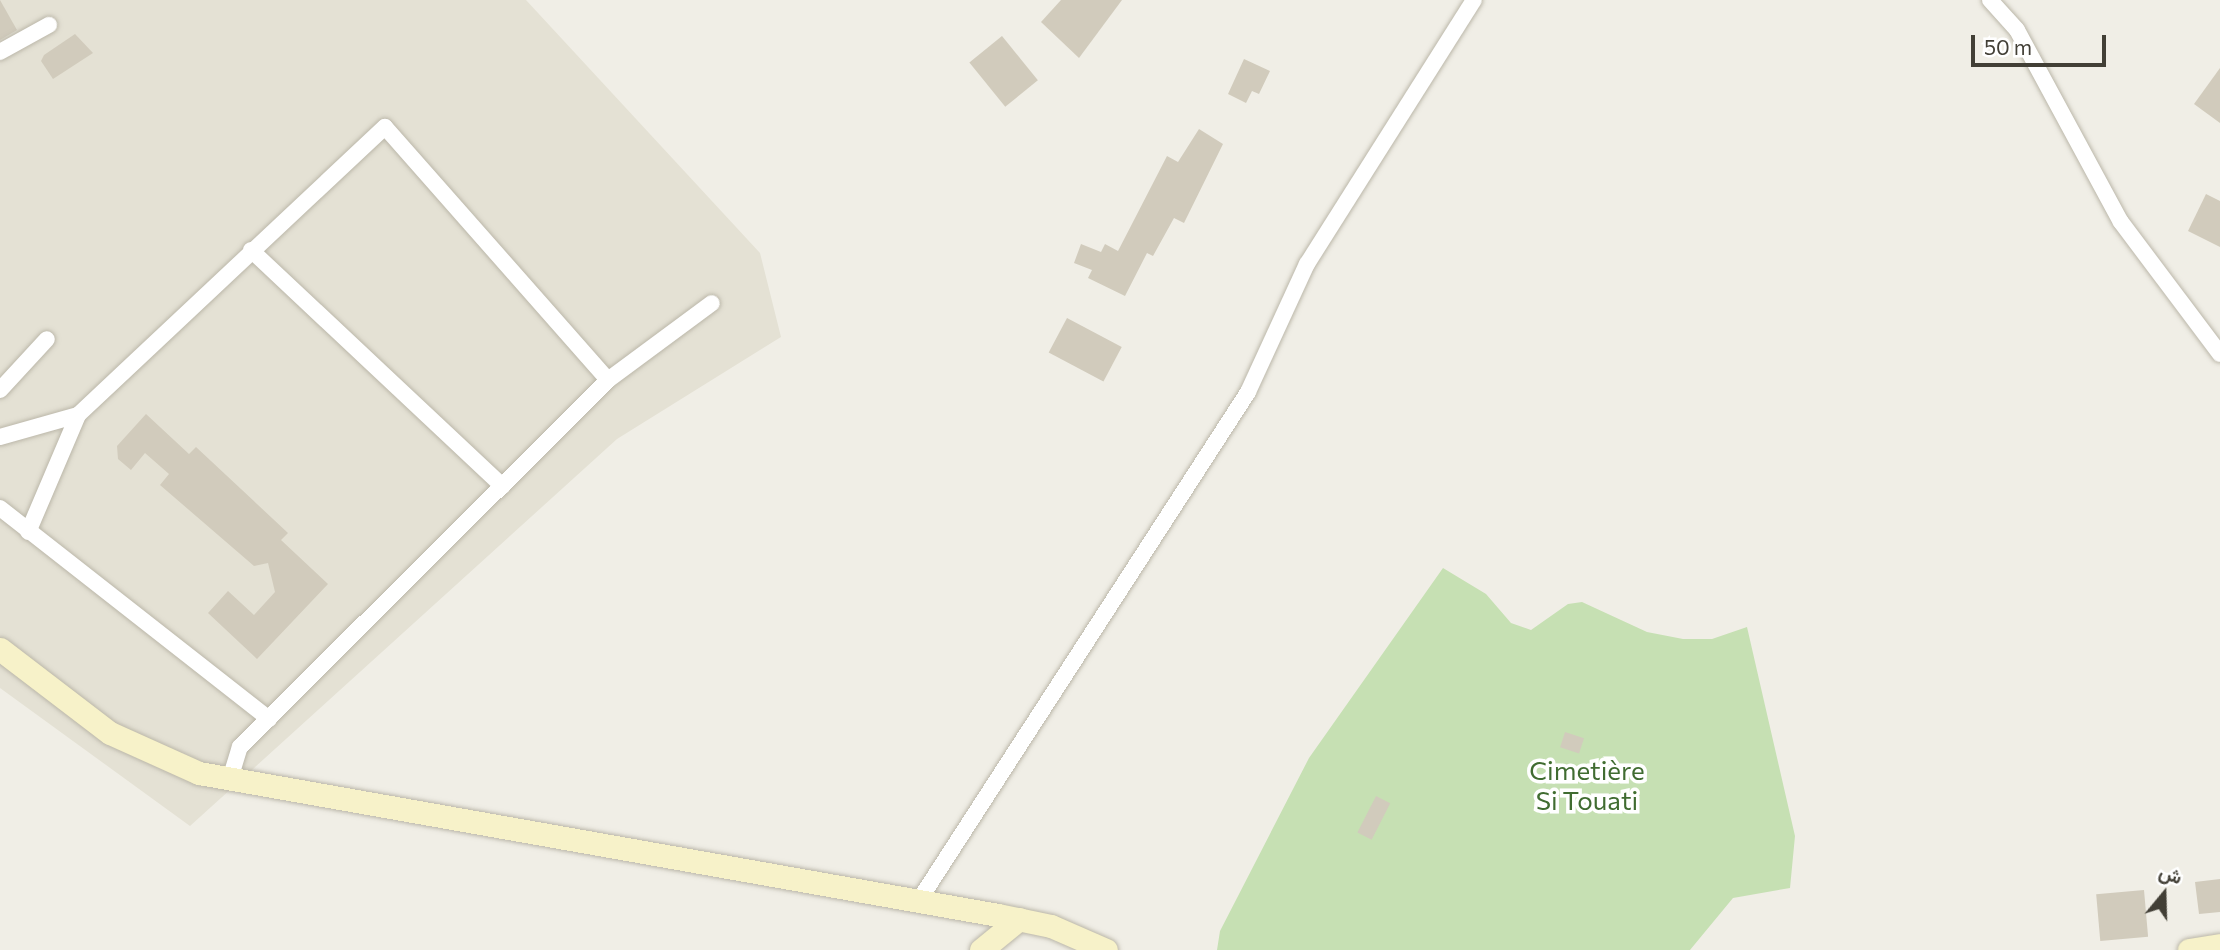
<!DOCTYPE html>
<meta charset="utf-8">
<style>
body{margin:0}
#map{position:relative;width:2220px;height:950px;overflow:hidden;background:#f0eee6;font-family:Commissioner,Vazirmatn,sans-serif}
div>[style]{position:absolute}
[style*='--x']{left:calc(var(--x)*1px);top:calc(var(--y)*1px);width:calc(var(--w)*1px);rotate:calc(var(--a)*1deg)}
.residential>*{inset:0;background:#e4e1d4}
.green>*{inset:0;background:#c6e0b3}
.building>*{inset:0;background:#d1cbbc;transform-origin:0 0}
.roads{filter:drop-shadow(0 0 2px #bbb7a9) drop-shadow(0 0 2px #bbb7a9)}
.street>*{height:16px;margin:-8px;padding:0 8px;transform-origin:8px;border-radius:8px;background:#fff}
.secondary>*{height:23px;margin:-11.5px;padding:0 11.5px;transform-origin:11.5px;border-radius:11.5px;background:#f7f2c9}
span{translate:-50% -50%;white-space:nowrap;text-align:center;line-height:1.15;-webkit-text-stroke:7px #fff;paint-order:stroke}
.park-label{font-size:26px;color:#406c31}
.north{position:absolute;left:2129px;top:859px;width:70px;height:70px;-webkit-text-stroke:5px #fff;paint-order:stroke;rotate:19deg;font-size:19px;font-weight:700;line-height:28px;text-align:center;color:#423f36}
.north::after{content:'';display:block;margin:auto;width:24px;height:32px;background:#423f36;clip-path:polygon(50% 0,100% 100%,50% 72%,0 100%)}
.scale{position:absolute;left:1971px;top:35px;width:135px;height:32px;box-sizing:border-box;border:4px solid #423f36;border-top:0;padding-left:9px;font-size:21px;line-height:24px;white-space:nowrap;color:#423f36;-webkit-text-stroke:5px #fff;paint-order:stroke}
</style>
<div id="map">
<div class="residential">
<i style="clip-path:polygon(0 0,526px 0,760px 253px,781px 337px,617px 439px,190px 826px,0 688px)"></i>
</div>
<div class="green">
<i style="clip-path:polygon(1443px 568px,1486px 594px,1511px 623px,1531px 630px,1568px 604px,1582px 602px,1647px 632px,1683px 639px,1712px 639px,1747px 627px,1795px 836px,1790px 888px,1733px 898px,1690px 950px,1217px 950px,1220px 931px,1309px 758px)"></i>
</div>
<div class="building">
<i style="clip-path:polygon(0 0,17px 30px,0 40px)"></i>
<i style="clip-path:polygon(1061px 0,1122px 0,1079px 58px,1041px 22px)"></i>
<i style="clip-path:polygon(75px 34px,93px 53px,53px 79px,41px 61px,44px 55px)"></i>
<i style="left:1002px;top:36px;width:57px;height:42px;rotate:51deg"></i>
<i style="clip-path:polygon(1244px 59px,1270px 71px,1259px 94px,1252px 91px,1246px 103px,1228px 94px)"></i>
<i style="clip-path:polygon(2220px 68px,2220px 123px,2194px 104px)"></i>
<i style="clip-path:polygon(1199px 129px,1223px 144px,1184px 223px,1174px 218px,1153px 256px,1147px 253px,1125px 296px,1088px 278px,1092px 270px,1074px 263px,1081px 244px,1101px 252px,1105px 244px,1118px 251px,1167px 156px,1178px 162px)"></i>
<i style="clip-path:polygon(2206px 194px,2220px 201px,2220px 247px,2188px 231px)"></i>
<i style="left:1067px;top:318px;width:62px;height:39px;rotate:28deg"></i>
<i style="clip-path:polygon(146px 414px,189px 454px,196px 447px,288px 533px,281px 540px,328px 584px,257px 659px,208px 613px,228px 591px,254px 615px,275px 592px,268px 563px,254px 566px,160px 485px,169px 474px,145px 453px,131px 470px,118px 459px,117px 446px)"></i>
<i style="left:1565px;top:732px;width:20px;height:16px;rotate:18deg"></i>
<i style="left:1376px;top:796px;width:16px;height:41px;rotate:27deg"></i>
<i style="clip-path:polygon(2220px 879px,2220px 912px,2199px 914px,2195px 882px)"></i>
<i style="left:2144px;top:890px;width:47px;height:48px;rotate:85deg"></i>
</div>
<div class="roads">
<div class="street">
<i style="--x:1990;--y:0;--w:40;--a:48"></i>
<i style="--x:2017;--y:30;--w:218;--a:61.6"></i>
<i style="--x:2121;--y:222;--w:165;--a:53.1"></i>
<i style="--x:0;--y:52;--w:56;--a:-28.9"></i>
<i style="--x:251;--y:250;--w:345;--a:43.2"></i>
<i style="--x:0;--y:390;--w:69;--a:-47.3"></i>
<i style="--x:78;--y:415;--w:421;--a:-43.2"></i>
<i style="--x:385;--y:127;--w:337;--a:48.6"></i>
<i style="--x:0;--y:437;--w:81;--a:-15.8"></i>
<i style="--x:78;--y:415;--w:127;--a:113.1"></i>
<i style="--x:0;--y:508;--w:342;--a:38.1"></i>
<i style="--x:230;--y:779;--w:34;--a:-73"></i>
<i style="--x:240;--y:747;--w:520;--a:-44.92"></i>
<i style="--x:608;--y:380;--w:129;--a:-36.5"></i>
<i style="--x:918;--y:902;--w:607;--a:-57.09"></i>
<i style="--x:1248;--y:392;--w:141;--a:-65.3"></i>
<i style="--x:1307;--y:264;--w:312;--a:-57.7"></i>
</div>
<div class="secondary">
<i style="--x:0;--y:649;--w:138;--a:37.4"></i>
<i style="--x:110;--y:733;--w:98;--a:24.2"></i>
<i style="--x:199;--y:773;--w:812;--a:10.08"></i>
<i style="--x:998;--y:915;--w:54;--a:11.7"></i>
<i style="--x:1051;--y:926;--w:60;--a:23.6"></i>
<i style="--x:981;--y:950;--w:49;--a:-39.2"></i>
<i style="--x:2189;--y:950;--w:31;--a:-9"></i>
</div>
</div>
<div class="park-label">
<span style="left:1587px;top:785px">Cimetière<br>Si Touati</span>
</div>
<div class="north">ش</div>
<div class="scale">50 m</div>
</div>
